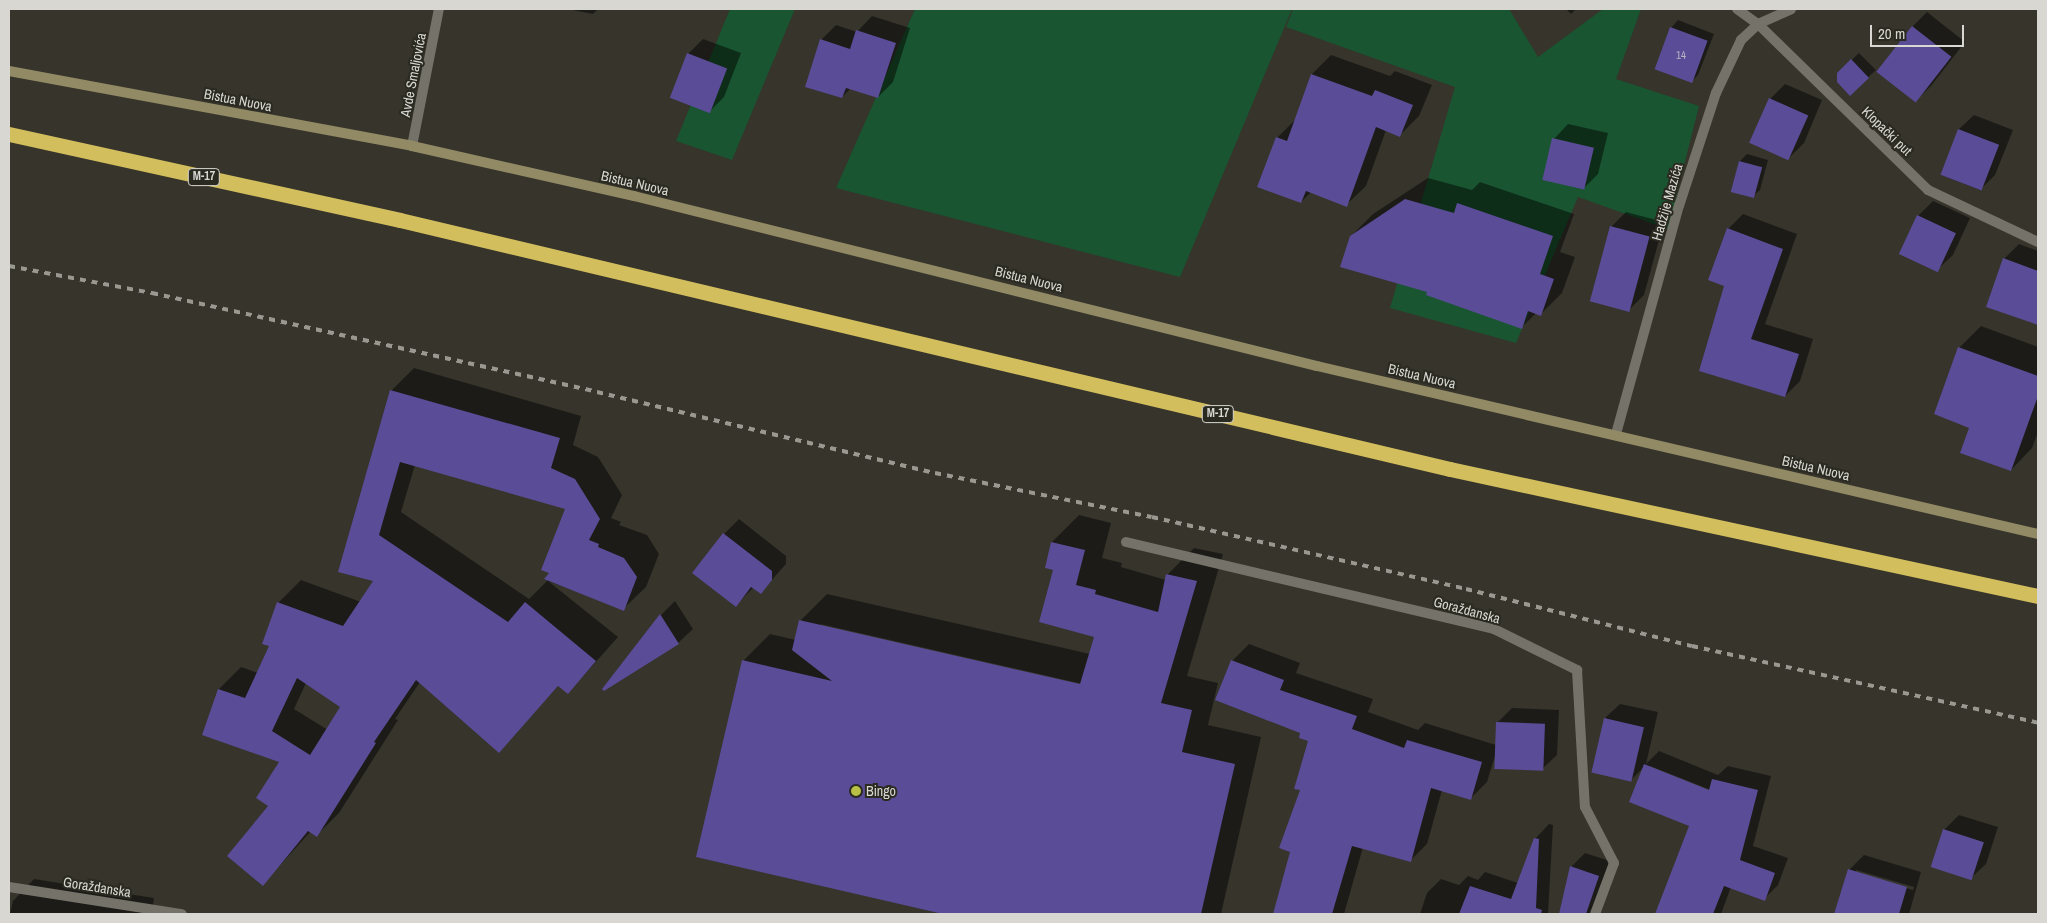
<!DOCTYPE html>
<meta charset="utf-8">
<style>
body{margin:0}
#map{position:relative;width:2047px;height:923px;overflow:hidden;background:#36342b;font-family:"Archivo Narrow",sans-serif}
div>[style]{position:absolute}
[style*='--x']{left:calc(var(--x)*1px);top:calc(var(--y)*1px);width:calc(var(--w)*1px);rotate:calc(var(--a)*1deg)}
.green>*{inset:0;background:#195530}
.shadow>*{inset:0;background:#0007}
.building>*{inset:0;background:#5a4c97;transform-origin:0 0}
.street>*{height:10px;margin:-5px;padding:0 5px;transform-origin:5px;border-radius:5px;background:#757369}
.secondary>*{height:10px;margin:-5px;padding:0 5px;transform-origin:5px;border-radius:5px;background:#918a65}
.highway>*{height:15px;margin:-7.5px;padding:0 7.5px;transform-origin:7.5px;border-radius:7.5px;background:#d3be5d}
.rail>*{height:4px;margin-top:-2px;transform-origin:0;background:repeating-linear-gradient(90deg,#9a9991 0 6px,transparent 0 12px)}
.dots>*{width:14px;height:14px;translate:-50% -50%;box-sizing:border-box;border:2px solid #2b2a21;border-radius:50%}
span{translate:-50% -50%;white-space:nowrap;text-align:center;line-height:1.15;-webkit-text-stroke:4px #2b2a21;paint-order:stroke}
.number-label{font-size:11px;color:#b8b4c2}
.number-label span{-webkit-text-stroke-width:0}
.shield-label span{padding:1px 4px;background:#2b2a21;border:1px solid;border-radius:4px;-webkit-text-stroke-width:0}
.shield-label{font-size:12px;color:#d8d7d1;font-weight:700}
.street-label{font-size:14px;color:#d8d7d1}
.poi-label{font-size:14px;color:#d8d7d1}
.left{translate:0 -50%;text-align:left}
.frame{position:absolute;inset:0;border:10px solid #d8d7d1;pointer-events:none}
.scale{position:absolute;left:1870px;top:25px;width:94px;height:22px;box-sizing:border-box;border:2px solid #d8d7d1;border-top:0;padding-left:6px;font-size:15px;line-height:18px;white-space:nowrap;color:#d8d7d1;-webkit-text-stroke:4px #2b2a21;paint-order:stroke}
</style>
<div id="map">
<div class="green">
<i style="clip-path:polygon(730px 9px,795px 9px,732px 160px,676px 141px)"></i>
<i style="clip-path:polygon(915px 9px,1292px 9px,1180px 277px,836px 188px)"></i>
<i style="clip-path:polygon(1293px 9px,1509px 9px,1538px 57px,1603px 9px,1641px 9px,1616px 79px,1699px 106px,1668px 229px,1578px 197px,1516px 343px,1390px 308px,1455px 87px,1286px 27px)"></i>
</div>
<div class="shadow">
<i style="clip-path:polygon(567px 9px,598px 9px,593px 14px)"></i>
<i style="clip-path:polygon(1566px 9px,1576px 9px,1571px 14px)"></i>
<i style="clip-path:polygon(1927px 12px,1965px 42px,1931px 86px,1916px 100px,1912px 27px)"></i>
<i style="clip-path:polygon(872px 16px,910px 28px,893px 82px,878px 97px,851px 88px,842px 97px,821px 40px,836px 25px,857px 32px)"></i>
<i style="clip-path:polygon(1678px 20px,1714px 34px,1698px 75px,1691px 82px,1671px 28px)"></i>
<i style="clip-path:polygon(703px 39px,741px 53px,724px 97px,709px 112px,672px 97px,689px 53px)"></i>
<i style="clip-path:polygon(1859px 53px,1876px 70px,1850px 94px,1838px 73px)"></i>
<i style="clip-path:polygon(1331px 55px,1390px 76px,1395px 71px,1432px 85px,1419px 116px,1400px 135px,1386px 130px,1366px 186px,1346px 205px,1311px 192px,1301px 202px,1277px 138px,1296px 119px,1312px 74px)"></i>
<i style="clip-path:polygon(1785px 84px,1822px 100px,1804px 143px,1789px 158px,1770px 99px)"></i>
<i style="clip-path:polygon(1974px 115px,2013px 130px,1995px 175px,1980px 190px,1941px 175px,1959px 129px)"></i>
<i style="clip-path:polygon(1568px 124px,1608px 133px,1598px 174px,1583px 189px,1554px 139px)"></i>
<i style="clip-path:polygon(1747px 154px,1768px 160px,1760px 190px,1752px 197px,1740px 161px)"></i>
<i style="clip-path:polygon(1428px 178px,1472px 190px,1480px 182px,1574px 214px,1560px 252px,1575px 257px,1562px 293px,1540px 315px,1536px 313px,1522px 327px,1428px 291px,1351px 236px,1373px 214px)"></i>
<i style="clip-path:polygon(1933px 201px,1970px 218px,1953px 255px,1938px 269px,1918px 216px)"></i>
<i style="clip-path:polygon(1626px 212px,1664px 222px,1644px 295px,1629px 310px,1611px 227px)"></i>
<i style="clip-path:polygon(1743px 214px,1797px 234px,1765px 324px,1813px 339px,1800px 381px,1785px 396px,1700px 370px,1726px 285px,1728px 229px)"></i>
<i style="clip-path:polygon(2019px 244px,2038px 251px,2038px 323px,1988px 306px,2004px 259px)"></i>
<i style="clip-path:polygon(1981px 326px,2038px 347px,2038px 432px,2032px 448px,2011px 470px,1971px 427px,1959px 348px)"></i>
<i style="clip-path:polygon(evenodd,414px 368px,581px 416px,573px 445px,598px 457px,622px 495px,611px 518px,621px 522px,619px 525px,647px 535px,659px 554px,646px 587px,623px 609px,548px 581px,618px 637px,568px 693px,559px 685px,499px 751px,420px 682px,395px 719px,398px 720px,339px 813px,317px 835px,311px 831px,263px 884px,270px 806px,281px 761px,219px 689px,241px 667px,258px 673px,270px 646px,278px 603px,301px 580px,361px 602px,375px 581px,391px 391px,414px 368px,415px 465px,567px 508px,548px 580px,529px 599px,401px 512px,415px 465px,414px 368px,306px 683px,342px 707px,328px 730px,294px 709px,306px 683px)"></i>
<i style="clip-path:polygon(evenodd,1079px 515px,1111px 523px,1102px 558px,1122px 563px,1121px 567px,1166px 580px,1167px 575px,1194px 548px,1223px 554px,1187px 676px,1218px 683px,1208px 725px,1261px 737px,1221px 914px,948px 914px,698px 857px,743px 661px,770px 634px,796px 640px,800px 621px,827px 594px,1090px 654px,1096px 636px,1055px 569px,1046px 567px,1052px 542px,1079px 515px,820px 624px,1087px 685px,1086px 687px,823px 627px,820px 624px)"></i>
<i style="clip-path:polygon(739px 519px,786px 556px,786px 564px,761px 592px,754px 587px,736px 605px,724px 534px)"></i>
<i style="clip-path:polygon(675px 601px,693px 629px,678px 643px,604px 689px,661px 615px)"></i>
<i style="clip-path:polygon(1249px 644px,1300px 663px,1296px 673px,1373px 699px,1368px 712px,1418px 730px,1425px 723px,1496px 745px,1498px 722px,1512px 708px,1559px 710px,1557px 755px,1542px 769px,1495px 756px,1487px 782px,1470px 799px,1442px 790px,1427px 844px,1410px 861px,1363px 847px,1344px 914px,1274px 914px,1292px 851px,1309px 740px,1232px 661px)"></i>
<i style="clip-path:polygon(evenodd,1620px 704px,1658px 712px,1646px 764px,1659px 751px,1718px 775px,1728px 766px,1771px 776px,1753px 846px,1788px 858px,1778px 885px,1764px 899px,1731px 887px,1721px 914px,1662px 914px,1657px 912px,1691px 825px,1644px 767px,1631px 780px,1605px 718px,1620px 704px,1650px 766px,1716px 792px,1715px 794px,1650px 768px,1650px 766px)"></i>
<i style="clip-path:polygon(1959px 815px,1998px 827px,1986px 864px,1971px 878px,1944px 830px)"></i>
<i style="clip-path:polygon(1549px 824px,1553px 825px,1548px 914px,1420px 914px,1427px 893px,1441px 879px,1459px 885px,1468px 876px,1478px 880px,1485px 872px,1518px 883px,1535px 839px)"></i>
<i style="clip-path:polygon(1585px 853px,1613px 862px,1593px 914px,1560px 914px,1571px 867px)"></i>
<i style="clip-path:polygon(evenodd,1864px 855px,1921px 872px,1909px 914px,1835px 914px,1849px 870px,1864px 855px,1856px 870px,1914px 887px,1913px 890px,1856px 873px,1856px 870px)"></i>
<i style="clip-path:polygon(34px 879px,154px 898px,152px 914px,10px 914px,13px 901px)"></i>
</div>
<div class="building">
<i style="left:1912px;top:26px;width:50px;height:58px;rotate:38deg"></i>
<i style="left:1670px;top:27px;width:40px;height:45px;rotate:20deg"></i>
<i style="clip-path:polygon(856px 30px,896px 43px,878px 98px,846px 88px,842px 98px,805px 87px,820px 39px,850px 49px)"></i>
<i style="left:687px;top:53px;width:43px;height:48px;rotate:21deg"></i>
<i style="clip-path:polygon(1851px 59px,1869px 78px,1850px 96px,1837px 82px,1837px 73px)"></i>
<i style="clip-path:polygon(1311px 74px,1372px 96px,1375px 90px,1413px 105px,1400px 137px,1376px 127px,1347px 207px,1306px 191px,1301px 203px,1257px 187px,1276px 137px,1287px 141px)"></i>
<i style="left:1769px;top:98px;width:43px;height:49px;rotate:24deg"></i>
<i style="left:1958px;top:129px;width:44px;height:49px;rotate:21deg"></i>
<i style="left:1552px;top:138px;width:43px;height:43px;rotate:13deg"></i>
<i style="left:1739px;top:161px;width:24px;height:32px;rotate:15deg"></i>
<i style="clip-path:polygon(1405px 199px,1454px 213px,1457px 203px,1553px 236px,1540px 274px,1554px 279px,1541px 316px,1528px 311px,1522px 329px,1426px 295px,1427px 292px,1340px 267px,1350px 236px)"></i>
<i style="left:1917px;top:215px;width:43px;height:43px;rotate:25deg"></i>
<i style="left:1610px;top:226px;width:41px;height:78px;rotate:15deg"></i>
<i style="clip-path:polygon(1727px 228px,1783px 249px,1751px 339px,1799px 354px,1785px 397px,1699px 371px,1724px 286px,1708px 280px)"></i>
<i style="clip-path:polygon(2003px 258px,2038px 271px,2038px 325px,1986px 307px)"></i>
<i style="clip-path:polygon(1958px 347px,2038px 376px,2038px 396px,2011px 471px,1960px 453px,1969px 428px,1934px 414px)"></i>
<i style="clip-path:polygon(evenodd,390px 390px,560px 438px,551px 468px,575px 479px,600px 519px,589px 540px,599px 544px,598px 547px,624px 558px,637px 577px,624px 611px,544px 579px,549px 573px,541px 570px,565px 509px,400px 462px,379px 535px,508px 622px,525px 602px,596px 661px,568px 694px,558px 686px,499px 753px,416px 680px,374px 742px,376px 743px,317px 837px,308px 831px,263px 886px,227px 856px,268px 806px,256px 798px,279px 762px,202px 735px,218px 689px,245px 698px,269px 646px,262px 644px,277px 602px,343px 626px,373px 581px,338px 572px,390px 390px,297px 678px,340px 707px,310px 755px,272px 731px,297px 678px)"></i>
<i style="clip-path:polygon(723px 533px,772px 571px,772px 580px,761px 594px,751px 587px,736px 607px,692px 573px)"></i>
<i style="clip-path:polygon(1051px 542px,1085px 550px,1076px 585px,1096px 590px,1095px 594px,1158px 612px,1166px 574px,1197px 581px,1161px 703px,1192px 710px,1182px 752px,1235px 764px,1201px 914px,943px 914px,696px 857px,742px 660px,832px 681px,792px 650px,799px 620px,1080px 684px,1094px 637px,1039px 622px,1053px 570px,1045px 568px)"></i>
<i style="clip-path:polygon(660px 614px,679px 644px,604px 691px,602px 689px)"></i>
<i style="clip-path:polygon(1231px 660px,1284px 680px,1280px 690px,1357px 716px,1352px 729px,1404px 748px,1407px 740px,1482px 762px,1471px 800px,1431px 788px,1411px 862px,1352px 846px,1332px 914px,1273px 914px,1290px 852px,1279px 848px,1300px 790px,1294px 789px,1308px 741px,1299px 738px,1300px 733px,1215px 700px)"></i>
<i style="left:1604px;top:718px;width:41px;height:56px;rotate:13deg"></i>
<i style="left:1496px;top:722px;width:49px;height:47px;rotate:2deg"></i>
<i style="clip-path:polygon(1644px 764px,1709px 790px,1712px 779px,1758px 790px,1740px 860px,1775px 873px,1765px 901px,1724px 886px,1713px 914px,1655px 914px,1689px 826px,1629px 802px)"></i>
<i style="left:1943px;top:829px;width:43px;height:40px;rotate:18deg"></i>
<i style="clip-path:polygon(1534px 838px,1539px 839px,1536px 908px,1542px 910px,1541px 914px,1459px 914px,1470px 886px,1511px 899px)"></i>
<i style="clip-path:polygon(1570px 866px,1599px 876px,1586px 914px,1559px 914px)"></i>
<i style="clip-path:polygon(1848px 869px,1907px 887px,1899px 914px,1834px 914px)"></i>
</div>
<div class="street">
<i style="--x:1737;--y:9;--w:26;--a:36"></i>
<i style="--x:1758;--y:24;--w:238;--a:44.3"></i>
<i style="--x:1928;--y:190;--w:122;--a:25.3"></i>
<i style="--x:412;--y:146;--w:140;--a:-78.9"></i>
<i style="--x:1616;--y:434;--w:237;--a:-74.6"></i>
<i style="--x:1679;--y:206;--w:119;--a:-71.9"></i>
<i style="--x:1716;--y:93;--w:59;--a:-64.7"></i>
<i style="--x:1741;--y:40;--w:23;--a:-43"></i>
<i style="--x:1758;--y:24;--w:36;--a:-24"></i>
<i style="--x:1126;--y:542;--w:378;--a:13.3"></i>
<i style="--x:1494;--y:629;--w:93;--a:26.3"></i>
<i style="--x:1577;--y:670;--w:137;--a:86.7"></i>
<i style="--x:1585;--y:807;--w:63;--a:62.6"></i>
<i style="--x:1614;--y:863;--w:54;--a:110.4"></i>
<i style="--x:9;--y:887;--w:175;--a:8.9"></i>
</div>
<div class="secondary">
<i style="--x:9;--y:71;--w:410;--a:10.5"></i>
<i style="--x:412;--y:146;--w:228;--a:12.7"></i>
<i style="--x:634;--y:196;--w:704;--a:13.98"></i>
<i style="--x:1317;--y:366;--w:740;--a:13.12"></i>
</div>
<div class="highway">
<i style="--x:9;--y:134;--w:400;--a:12.4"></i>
<i style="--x:400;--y:220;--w:1079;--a:13.34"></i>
<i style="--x:1450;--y:469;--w:602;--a:12.19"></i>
</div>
<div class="rail">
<i style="--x:9;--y:266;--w:146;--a:10.7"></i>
<i style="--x:152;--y:293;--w:456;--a:12.5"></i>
<i style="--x:597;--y:392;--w:348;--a:13.5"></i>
<i style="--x:935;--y:473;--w:221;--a:11.5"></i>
<i style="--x:1152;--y:517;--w:322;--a:12.9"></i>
<i style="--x:1466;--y:589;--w:233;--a:14.2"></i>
<i style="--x:1692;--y:646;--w:354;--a:12.5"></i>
</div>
<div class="dots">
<i style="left:856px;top:791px;background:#b9c046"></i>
</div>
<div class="number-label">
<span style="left:1681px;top:55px">14</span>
</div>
<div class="shield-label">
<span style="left:204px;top:177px">M-17</span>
<span style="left:1218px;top:414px">M-17</span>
</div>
<div class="street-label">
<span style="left:413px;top:75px;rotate:-79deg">Avde Smaljovića</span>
<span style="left:238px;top:100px;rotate:11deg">Bistua Nuova</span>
<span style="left:1887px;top:131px;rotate:44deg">Klopački put</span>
<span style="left:635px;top:183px;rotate:13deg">Bistua Nuova</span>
<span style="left:1667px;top:202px;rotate:-74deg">Hadžije Mazića</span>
<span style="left:1029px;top:279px;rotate:14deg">Bistua Nuova</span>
<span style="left:1422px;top:376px;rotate:13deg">Bistua Nuova</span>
<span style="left:1816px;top:468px;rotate:13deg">Bistua Nuova</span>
<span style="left:1467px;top:610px;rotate:15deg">Goraždanska</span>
<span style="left:97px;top:887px;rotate:9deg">Goraždanska</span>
</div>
<div class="poi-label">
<span class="left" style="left:866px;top:791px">Bingo</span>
</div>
<div class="frame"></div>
<div class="scale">20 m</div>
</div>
